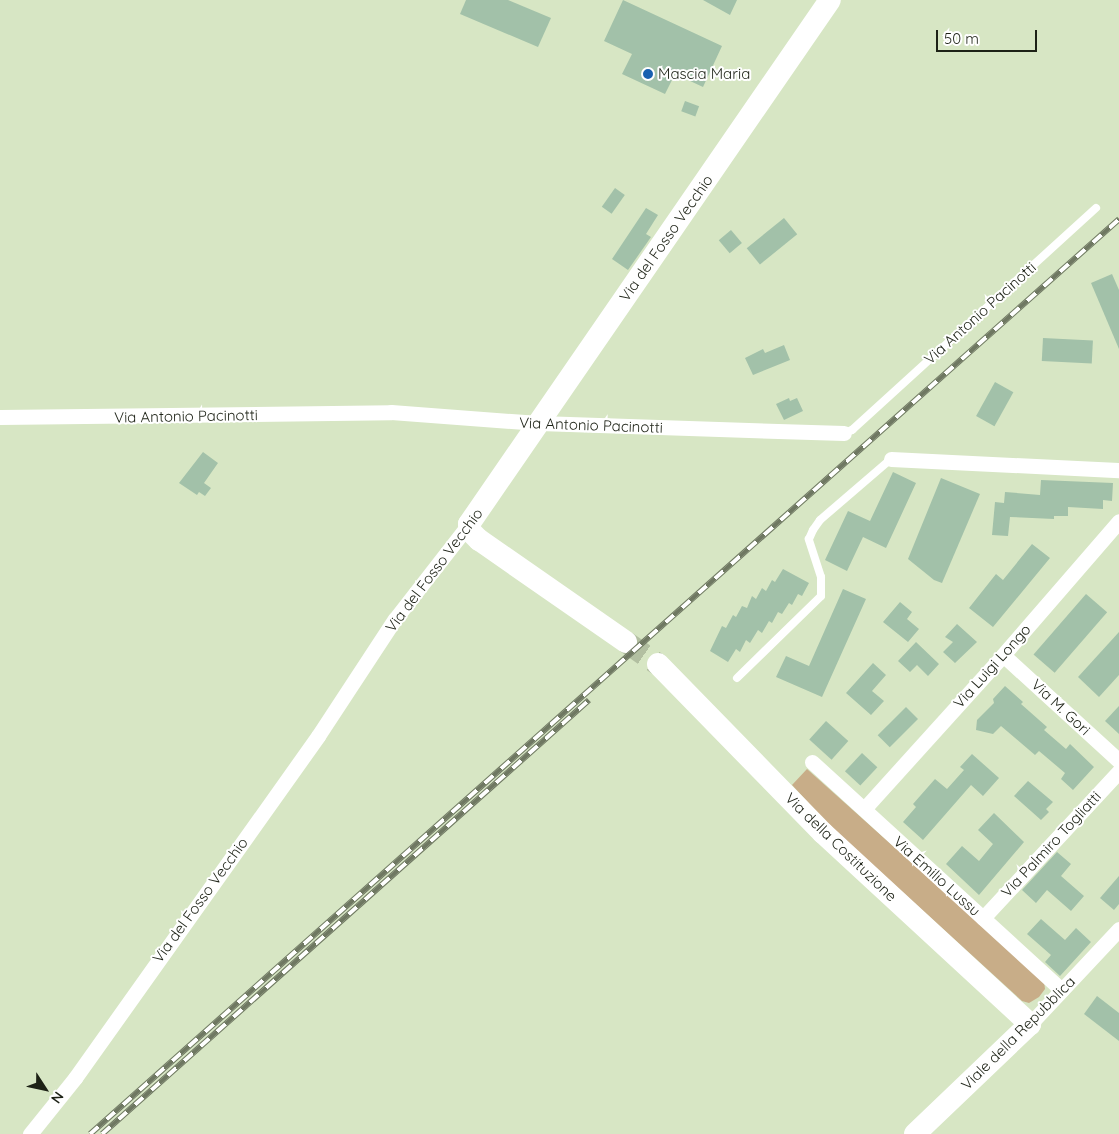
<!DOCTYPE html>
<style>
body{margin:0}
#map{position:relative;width:1119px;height:1134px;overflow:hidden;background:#d7e6c4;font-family:Quicksand,sans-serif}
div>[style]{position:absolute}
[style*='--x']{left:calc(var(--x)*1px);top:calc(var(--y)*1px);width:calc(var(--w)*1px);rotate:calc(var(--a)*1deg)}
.green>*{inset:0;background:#c8ad88}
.building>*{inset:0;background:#a2c1a9;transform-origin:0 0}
.secondary-tunnel>*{height:22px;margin-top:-11px;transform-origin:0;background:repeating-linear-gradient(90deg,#b2bfa1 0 22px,transparent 0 33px)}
.lane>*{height:8px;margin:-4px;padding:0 4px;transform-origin:4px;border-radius:4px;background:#fff}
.street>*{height:15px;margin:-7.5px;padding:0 7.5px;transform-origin:7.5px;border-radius:7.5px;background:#fff}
.secondary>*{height:22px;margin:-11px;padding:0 11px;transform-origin:11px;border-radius:11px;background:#fff}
.rail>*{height:5.5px;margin-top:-2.75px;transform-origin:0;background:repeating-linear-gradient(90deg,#fff 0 11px,#6f7862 0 22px);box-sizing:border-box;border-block:1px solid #6f7862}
.dots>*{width:14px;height:14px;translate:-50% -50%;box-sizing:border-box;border:2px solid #fff;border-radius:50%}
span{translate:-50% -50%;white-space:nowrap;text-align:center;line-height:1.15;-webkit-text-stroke:4px #fff;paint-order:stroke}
.poi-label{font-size:15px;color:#1d2216}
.left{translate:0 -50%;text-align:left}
.street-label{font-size:15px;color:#1d2216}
.north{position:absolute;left:20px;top:1064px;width:50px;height:50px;-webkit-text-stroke:4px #fff;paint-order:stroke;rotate:125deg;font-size:14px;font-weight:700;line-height:20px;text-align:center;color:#1d2216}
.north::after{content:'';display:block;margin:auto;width:18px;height:22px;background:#1d2216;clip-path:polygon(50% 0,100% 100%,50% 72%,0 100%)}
.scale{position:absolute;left:936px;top:30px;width:101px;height:22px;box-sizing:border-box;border:2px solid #1d2216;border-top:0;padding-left:6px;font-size:15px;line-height:18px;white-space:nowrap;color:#1d2216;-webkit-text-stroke:4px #fff;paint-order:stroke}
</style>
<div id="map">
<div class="green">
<i style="clip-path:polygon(807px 769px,1044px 981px,1045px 989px,1039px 997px,1029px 1003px,1022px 1001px,828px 824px,792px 785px)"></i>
</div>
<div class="building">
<i style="clip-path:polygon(466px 0,508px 0,551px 18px,538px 47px,460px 14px)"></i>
<i style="clip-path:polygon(623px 0,722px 46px,703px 87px,675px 74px,665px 94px,622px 74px,632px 54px,604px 41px)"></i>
<i style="clip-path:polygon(703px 0,737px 0,730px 15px)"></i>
<i style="left:685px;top:101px;width:15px;height:11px;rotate:20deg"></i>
<i style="left:615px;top:188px;width:12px;height:23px;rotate:35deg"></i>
<i style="clip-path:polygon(646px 208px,658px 215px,646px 234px,651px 237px,628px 270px,612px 259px)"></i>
<i style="left:784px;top:218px;width:21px;height:48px;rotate:51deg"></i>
<i style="left:731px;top:230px;width:17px;height:16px;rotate:50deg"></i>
<i style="clip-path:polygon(1112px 274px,1119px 290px,1119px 349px,1091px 283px)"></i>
<i style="left:1043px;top:338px;width:50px;height:23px;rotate:3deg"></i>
<i style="clip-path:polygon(784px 345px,790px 360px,753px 375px,745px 358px,763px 349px,765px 353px)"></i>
<i style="left:995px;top:382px;width:21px;height:39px;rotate:29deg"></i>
<i style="clip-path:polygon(789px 398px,790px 401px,797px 398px,803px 411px,784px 420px,776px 404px)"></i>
<i style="clip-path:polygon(203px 452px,218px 463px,204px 483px,211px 488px,205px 496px,199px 492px,197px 495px,179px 483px)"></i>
<i style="clip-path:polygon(893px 472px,916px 483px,886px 548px,863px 537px,847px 571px,825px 560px,848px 511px,870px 521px)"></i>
<i style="clip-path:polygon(941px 478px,980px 494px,942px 583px,934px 580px,908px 559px)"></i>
<i style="clip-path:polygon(1041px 480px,1113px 483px,1112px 501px,1103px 500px,1103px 509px,1068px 507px,1068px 516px,1054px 516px,1054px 519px,1010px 517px,1008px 536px,992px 535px,995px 502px,1004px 503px,1005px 492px,1040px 495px)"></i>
<i style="clip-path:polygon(1032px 544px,1050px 558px,993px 627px,969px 608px,996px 574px,1003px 580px)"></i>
<i style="clip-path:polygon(783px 569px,809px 583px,802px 596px,798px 594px,792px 605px,789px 603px,782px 614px,778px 612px,772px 623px,769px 621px,762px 633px,758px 630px,750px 643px,746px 640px,740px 652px,736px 649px,728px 662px,710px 651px,722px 626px,726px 628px,733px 615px,736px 617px,742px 606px,747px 608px,752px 596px,756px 599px,762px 588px,766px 591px,772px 580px,775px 582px)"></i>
<i style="clip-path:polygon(843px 589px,866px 599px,822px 697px,776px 677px,786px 656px,809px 666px)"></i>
<i style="left:1086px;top:594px;width:28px;height:80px;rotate:41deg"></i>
<i style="clip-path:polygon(900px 602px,912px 612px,907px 619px,919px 629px,908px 642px,883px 622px)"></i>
<i style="clip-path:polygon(957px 624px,977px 642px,955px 663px,943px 652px,953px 642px,945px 637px)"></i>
<i style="clip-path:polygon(1119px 632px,1119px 675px,1099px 697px,1078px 677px)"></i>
<i style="clip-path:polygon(916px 642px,939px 664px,928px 676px,917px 665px,910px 672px,898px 661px)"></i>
<i style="clip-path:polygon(873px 663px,886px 675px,872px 691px,884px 701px,871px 715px,846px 693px)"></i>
<i style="clip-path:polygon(1005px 686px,1023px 702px,1021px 704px,1047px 727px,1044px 730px,1066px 749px,1070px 744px,1094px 767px,1073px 790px,1061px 779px,1065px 773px,1039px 751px,1035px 755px,1001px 726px,993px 734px,976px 730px,977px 720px,994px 703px,993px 699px)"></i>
<i style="clip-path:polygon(1119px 706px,1119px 734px,1105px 721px)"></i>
<i style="left:906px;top:707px;width:17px;height:40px;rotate:45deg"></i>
<i style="left:826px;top:721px;width:30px;height:25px;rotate:42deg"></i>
<i style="left:862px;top:753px;width:21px;height:25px;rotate:43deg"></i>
<i style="clip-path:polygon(972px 754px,999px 778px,983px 796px,971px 785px,923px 840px,903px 822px,916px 807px,913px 804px,935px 779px,947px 789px,964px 770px,960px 767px)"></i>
<i style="clip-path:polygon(1028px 781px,1053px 802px,1046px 809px,1049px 812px,1041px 820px,1014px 796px)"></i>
<i style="clip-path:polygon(994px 813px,1024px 842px,979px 895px,946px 864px,962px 846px,979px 861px,993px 844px,978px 830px)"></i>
<i style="clip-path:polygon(1057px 852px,1071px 864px,1061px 876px,1084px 896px,1071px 911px,1047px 890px,1036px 903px,1022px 890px)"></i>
<i style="clip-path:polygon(1119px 876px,1119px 904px,1114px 910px,1100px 898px)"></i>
<i style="clip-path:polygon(1041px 919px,1065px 940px,1076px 928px,1091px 942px,1060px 976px,1045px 962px,1051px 955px,1027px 934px)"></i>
<i style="clip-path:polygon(1097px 996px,1119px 1013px,1119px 1041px,1084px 1014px)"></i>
</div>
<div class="secondary-tunnel">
<i style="--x:626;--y:642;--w:39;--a:35"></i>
</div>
<div class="lane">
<i style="--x:844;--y:433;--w:9;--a:-21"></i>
<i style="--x:852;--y:430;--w:330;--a:-42.3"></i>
<i style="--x:737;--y:678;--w:117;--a:-44.3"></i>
<i style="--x:821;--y:596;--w:19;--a:-90"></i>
<i style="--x:821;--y:577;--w:40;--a:-108"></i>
<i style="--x:809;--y:539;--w:10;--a:-66"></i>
<i style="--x:813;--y:530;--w:12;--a:-55"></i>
<i style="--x:820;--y:520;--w:94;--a:-40.7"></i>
</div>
<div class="street">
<i style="--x:0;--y:417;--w:391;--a:-0.7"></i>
<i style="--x:391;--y:412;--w:148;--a:4.3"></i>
<i style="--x:539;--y:423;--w:305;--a:1.9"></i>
<i style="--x:891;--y:459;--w:228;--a:2.8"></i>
<i style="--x:1003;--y:655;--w:157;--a:42.4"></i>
<i style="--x:812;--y:762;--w:338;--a:42.4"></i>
<i style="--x:864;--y:809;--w:207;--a:-47.9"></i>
<i style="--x:1003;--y:655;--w:177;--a:-49.1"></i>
<i style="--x:983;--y:918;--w:200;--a:-47.2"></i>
<i style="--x:1030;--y:1024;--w:130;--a:-46.9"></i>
<i style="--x:30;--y:1134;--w:72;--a:-51.2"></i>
<i style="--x:75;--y:1078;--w:420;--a:-54.6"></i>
<i style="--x:318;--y:736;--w:140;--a:-56.7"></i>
<i style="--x:395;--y:619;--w:120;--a:-52.1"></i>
</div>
<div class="secondary">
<i style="--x:626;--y:642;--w:179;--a:-145.2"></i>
<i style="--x:479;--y:540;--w:13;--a:-135"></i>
<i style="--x:470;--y:531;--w:7;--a:-98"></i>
<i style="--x:469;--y:524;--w:636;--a:-55.44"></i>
<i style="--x:658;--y:664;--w:236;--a:45.7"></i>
<i style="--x:823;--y:833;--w:282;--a:42.7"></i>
<i style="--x:1030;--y:1024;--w:159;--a:136.3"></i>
</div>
<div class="rail">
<i style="--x:90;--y:1134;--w:1377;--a:-41.64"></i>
<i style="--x:102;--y:1134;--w:652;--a:-41.71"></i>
</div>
<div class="dots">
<i style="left:648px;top:74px;background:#1960b0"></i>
</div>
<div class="poi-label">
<span class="left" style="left:658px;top:74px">Mascia Maria</span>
</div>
<div class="street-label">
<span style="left:666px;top:238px;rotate:-55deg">Via del Fosso Vecchio</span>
<span style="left:980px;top:313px;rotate:-42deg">Via Antonio Pacinotti</span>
<span style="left:186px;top:416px;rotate:-1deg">Via Antonio Pacinotti</span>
<span style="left:591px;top:425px;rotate:2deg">Via Antonio Pacinotti</span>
<span style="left:434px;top:570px;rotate:-53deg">Via del Fosso Vecchio</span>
<span style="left:992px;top:666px;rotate:-48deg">Via Luigi Longo</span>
<span style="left:1061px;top:707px;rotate:43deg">Via M. Gori</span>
<span style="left:1051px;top:844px;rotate:-47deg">Via Palmiro Togliatti</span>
<span style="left:841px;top:847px;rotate:44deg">Via della Costituzione</span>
<span style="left:937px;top:876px;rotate:42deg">Via Emilio Lussu</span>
<span style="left:200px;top:900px;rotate:-54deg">Via del Fosso Vecchio</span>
<span style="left:1018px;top:1033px;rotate:-45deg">Viale della Repubblica</span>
</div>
<div class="north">N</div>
<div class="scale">50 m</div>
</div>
